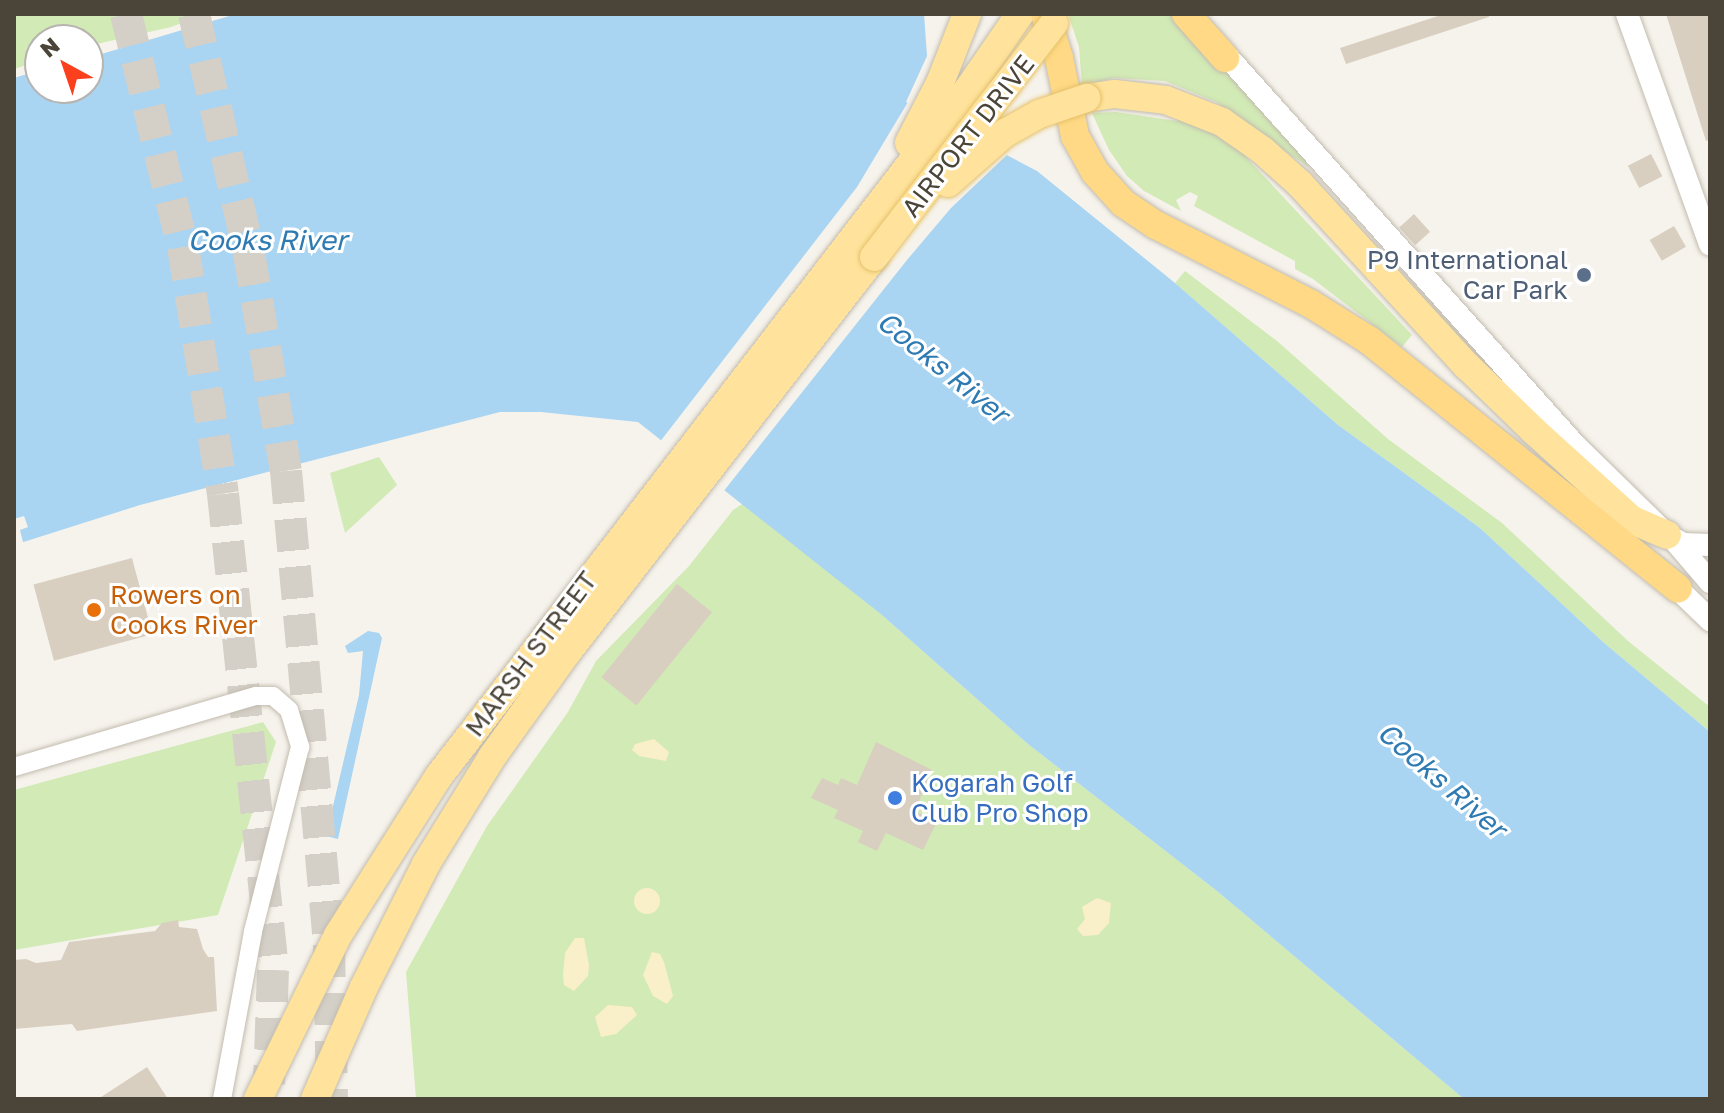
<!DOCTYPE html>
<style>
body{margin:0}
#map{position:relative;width:1724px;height:1113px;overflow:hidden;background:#f6f3ec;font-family:"Golos Text",sans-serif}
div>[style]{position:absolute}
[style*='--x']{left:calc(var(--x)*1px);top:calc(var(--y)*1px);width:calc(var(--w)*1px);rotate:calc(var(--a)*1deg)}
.green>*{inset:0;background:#d2eab5}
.sand>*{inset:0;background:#f9efc9}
.round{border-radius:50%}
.water>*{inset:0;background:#a9d4f2}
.pier>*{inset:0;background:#f6f3ec}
.building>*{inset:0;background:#d8cfc1;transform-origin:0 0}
.motorway-tunnel>*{height:32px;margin-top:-16px;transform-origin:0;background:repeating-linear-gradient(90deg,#d4d0c8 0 32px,transparent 0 48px)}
.roads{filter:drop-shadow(0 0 2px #c2bbae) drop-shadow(0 0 2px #c2bbae)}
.minor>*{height:18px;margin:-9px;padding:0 9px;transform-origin:9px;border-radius:9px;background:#fff}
.tertiary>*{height:22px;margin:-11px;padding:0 11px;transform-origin:11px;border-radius:11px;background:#fff}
.primary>*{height:28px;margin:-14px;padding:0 14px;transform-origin:14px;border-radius:14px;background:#ffe39c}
.trunk>*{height:28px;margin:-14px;padding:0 14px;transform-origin:14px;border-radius:14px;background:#ffd985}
.bridges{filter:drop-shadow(0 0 2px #e6c16a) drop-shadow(0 0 2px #e6c16a)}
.primary-bridge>*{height:28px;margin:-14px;padding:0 14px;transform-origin:14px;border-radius:14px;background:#ffe39c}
.dots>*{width:22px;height:22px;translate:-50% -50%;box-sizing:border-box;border:4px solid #fff;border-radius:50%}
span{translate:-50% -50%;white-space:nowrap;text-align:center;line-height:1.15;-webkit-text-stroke:6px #fff;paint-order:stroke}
.street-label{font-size:26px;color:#4b4439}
.service-label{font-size:26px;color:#4e5e75}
.right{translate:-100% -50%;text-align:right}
.food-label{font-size:26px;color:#c56008}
.left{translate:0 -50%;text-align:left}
.shop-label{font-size:26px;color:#366cbe}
.water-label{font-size:28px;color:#2e7ab2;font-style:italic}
.frame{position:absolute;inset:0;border:16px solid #4b4439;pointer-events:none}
.north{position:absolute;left:24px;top:24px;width:80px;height:80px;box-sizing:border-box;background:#fff;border:2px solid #b7b4b0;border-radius:50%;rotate:320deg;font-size:22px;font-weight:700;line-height:32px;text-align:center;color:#4b4439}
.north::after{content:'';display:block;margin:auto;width:28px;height:36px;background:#fc3f1d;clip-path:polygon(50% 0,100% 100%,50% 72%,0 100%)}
</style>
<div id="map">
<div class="green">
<i style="clip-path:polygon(14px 14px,206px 14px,171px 27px,88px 46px,88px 40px,40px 40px,40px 61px,14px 69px)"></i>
<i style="clip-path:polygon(1068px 14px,1174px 14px,1305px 159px,1308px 167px,1216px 102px,1165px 81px,1114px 78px,1082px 86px,1079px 47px)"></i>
<i style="clip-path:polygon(1116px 112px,1177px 121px,1180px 114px,1233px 143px,1412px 335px,1402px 347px,1313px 279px,1295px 269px,1295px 261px,1194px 206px,1198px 196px,1190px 192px,1176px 200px,1181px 211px,1144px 191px,1127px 176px,1109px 150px,1092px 113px)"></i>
<i style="clip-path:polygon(1185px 271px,1277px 341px,1388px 439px,1502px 523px,1628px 641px,1710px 707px,1710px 732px,1603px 642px,1480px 528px,1338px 425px,1175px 283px)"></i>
<i style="clip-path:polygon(379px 457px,397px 485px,345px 533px,330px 473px)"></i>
<i style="clip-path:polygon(744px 503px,882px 615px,1028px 744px,1217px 891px,1464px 1099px,416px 1099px,406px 972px,487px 826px,568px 712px,596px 661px,689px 566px,733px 510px)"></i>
<i style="clip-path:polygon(263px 722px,276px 742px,218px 915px,14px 950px,14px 790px)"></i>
</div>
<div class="sand">
<i style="clip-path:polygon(654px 739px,669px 752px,666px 761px,639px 756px,632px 750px,635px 744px)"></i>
<i class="round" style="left:634px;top:888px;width:26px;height:26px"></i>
<i style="clip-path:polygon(1097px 898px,1111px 903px,1109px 923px,1098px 935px,1083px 936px,1077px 929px,1085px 919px,1082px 907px)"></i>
<i style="clip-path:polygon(575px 938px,584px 938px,589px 965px,588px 976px,574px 991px,564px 985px,563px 975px,565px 953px)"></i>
<i style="clip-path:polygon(652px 952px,660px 954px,664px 962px,673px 996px,667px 1004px,653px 996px,643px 975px)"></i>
<i style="clip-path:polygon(608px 1005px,632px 1007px,637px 1015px,616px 1034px,601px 1037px,595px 1017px)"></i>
</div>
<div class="water">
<i style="clip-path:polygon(236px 14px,924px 14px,927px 56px,906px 102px,1037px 171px,1175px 283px,1338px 425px,1480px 528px,1603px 642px,1710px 732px,1710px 1099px,1464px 1099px,1217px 891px,1028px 744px,882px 615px,638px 422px,541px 412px,500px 412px,140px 505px,14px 545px,14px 78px,40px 70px,40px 88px,88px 88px,88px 58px)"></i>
<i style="clip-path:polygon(368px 631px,379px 633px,382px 638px,338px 839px,326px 836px,359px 695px,363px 651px,348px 653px,345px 646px)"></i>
</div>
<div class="pier">
<i style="clip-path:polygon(917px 87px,911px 100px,1010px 152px,951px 208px,907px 260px,723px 492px,659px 443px,857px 187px)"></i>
<i style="clip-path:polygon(24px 516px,28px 527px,20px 530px,24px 546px,14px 549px,14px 519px)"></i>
</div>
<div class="building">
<i style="clip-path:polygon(1444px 14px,1489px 14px,1489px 17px,1346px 64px,1340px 48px)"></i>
<i style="clip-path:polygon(1666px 14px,1710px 14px,1710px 140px,1706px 141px)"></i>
<i style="left:1651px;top:154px;width:25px;height:26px;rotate:63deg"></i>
<i style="left:1414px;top:214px;width:24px;height:20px;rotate:48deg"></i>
<i style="left:1674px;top:226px;width:24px;height:28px;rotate:60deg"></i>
<i style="left:132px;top:558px;width:79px;height:102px;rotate:75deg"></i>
<i style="left:677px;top:584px;width:45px;height:120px;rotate:39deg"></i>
<i style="clip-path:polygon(876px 742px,932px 770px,915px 811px,937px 822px,923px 850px,886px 833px,877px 851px,858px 842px,863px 831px,834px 818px,838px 810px,811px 798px,822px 778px,838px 785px,841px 778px,857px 785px)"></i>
<i style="clip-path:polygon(178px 920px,179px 927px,197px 929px,203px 949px,208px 957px,214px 957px,217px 1011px,77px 1031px,72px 1024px,14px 1029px,14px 960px,26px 959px,36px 963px,61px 960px,69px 942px,155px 931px,162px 923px)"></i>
<i style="clip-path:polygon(147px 1067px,168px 1099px,98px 1099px)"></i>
</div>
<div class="motorway-tunnel">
<i style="--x:126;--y:14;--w:240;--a:76.3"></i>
<i style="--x:183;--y:247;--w:250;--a:80.8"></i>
<i style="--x:223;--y:494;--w:479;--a:84"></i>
<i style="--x:273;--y:970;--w:114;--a:92"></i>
<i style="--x:194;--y:14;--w:245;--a:77"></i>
<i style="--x:249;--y:253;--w:221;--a:80.4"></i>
<i style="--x:286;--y:471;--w:476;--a:84.8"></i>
<i style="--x:329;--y:945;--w:154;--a:88.9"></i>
</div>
<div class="roads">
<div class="minor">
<i style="--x:14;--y:767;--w:252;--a:-16.4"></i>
<i style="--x:256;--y:696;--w:17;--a:0"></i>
<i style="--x:273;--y:696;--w:21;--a:41"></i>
<i style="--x:289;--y:710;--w:39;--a:73"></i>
<i style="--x:300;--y:747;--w:191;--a:104.3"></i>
<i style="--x:253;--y:932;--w:170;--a:100.5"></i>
</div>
<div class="tertiary">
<i style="--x:1627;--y:14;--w:245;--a:70.2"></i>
<i style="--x:1217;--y:45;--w:535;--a:48.18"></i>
<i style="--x:1574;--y:444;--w:130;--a:44.4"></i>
<i style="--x:1667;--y:535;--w:18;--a:29"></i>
<i style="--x:1683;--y:544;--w:27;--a:2"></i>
<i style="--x:1675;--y:541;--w:54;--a:49.5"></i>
<i style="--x:1678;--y:589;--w:45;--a:44.1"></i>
</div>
<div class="primary">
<i style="--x:1086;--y:98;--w:29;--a:-8"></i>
<i style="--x:1115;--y:94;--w:51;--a:6.7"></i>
<i style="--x:1166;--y:100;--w:60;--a:21.4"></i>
<i style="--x:1222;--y:122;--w:49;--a:35"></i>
<i style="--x:1262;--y:150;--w:51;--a:41.8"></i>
<i style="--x:1300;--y:184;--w:247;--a:47.5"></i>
<i style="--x:1467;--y:366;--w:92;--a:44.1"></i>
<i style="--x:1533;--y:430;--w:134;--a:42.3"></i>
<i style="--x:1632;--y:520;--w:38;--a:23"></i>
<i style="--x:909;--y:143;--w:68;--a:-62.7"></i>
<i style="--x:940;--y:83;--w:74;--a:-68.6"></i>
<i style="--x:258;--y:1099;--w:182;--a:-64"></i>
<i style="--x:338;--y:935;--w:188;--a:-57.6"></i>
<i style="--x:439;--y:776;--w:868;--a:-52.39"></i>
<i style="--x:969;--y:88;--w:90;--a:-55.4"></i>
<i style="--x:315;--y:1099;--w:122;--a:-66.4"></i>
<i style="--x:364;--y:987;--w:138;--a:-63.2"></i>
<i style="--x:426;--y:864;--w:126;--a:-58.3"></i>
<i style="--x:492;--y:757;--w:132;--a:-54.3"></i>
<i style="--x:569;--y:650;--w:497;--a:-52.2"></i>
</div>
<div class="trunk">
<i style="--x:1045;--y:14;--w:46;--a:72.3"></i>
<i style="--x:1059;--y:58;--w:80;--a:78.4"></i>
<i style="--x:1075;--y:136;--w:41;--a:60.9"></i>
<i style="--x:1095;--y:172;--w:42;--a:47.9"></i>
<i style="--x:1123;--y:203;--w:40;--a:34"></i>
<i style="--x:1156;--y:225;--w:174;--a:27"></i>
<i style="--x:1311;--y:304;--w:70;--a:32.1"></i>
<i style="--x:1370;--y:341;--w:395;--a:38.8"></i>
<i style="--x:1186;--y:14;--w:59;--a:48.4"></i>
</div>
</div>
<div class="bridges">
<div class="primary-bridge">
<i style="--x:948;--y:183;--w:76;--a:-41.3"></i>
<i style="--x:1005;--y:133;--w:39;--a:-29"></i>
<i style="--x:1039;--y:114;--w:50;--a:-18.8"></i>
<i style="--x:874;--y:257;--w:295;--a:-52.4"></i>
</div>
</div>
<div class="dots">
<i style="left:1584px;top:275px;background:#5c6f8a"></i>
<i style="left:94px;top:610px;background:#e8710a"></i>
<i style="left:895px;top:798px;background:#3f7fe0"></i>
</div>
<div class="street-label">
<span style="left:968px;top:136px;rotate:-52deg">AIRPORT DRIVE</span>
<span style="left:531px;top:654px;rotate:-53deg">MARSH STREET</span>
</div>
<div class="service-label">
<span class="right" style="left:1568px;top:275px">P9 International<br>Car Park</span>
</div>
<div class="food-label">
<span class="left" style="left:110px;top:610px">Rowers on<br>Cooks River</span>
</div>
<div class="shop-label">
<span class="left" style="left:911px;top:798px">Kogarah Golf<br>Club Pro Shop</span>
</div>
<div class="water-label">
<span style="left:267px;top:240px">Cooks River</span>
<span style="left:943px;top:367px;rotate:39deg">Cooks River</span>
<span style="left:1442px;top:780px;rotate:41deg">Cooks River</span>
</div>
<div class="frame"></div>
<div class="north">N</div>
</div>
